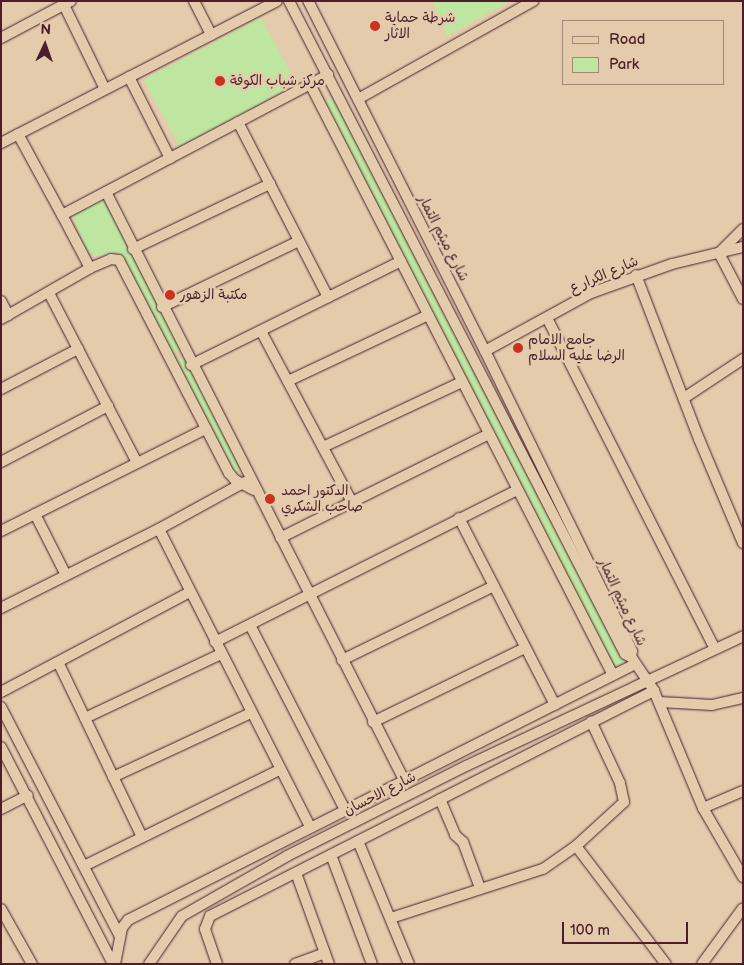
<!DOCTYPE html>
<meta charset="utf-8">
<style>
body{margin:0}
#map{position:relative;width:744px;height:965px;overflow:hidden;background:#e3cbac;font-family:"Balsamiq Sans","Playpen Sans Arabic",sans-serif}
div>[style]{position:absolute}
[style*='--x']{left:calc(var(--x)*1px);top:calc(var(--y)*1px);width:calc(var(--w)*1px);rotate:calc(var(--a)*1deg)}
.green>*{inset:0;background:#bee6a1;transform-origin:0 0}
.roads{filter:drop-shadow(0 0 1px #4a1f2b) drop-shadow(0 0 1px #4a1f2b)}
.minor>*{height:10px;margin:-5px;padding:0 5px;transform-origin:5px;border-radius:5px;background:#e3cbac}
.dots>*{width:14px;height:14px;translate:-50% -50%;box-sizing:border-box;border:2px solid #e3cbac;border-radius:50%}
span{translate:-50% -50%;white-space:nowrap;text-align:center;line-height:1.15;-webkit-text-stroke:5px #e3cbac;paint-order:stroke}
.poi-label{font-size:14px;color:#4a1f2b}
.left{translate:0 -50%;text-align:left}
.street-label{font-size:14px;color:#4a1f2b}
.frame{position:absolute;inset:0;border:2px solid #4a1f2b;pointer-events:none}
.legend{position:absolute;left:562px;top:20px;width:162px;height:65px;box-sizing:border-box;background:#e3cbac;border:1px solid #a68678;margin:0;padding:6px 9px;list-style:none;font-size:15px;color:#4a1f2b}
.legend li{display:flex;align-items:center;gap:10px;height:25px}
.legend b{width:25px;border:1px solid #a68678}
.north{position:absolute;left:20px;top:20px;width:50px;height:50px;-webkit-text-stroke:4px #e3cbac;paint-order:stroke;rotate:3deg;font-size:14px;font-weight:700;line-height:20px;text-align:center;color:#4a1f2b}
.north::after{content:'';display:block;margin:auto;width:18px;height:22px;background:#4a1f2b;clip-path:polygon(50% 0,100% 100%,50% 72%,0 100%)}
.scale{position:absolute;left:562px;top:922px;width:126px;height:22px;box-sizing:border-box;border:2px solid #4a1f2b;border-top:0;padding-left:6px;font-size:15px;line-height:18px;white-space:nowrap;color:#4a1f2b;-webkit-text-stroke:4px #e3cbac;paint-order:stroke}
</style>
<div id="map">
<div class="green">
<i style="clip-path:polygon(432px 1px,510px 1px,447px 36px)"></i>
<i style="left:261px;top:17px;width:76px;height:133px;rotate:62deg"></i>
<i style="left:335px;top:96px;width:638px;height:14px;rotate:63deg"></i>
<i style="clip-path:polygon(102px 199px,106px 200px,181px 350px,170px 355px,121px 257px,114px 254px,95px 256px,85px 249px,72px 214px)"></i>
<i style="left:184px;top:357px;width:126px;height:11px;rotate:63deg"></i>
</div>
<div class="roads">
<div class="minor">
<i style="--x:194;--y:1;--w:38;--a:63"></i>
<i style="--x:289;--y:1;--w:734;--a:62.77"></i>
<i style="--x:625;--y:654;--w:7;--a:27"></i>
<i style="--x:631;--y:657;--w:6;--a:-81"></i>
<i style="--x:632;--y:651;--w:334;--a:-116.1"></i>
<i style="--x:485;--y:351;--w:392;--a:-116.8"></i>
<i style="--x:64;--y:5;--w:93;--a:64"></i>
<i style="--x:1;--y:38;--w:79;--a:-27.9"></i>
<i style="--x:129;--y:77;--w:91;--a:63.2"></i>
<i style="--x:310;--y:84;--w:664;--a:62.86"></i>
<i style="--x:358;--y:99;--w:201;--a:-29.2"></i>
<i style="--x:238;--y:122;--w:197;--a:62.8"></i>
<i style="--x:18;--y:134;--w:92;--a:61.5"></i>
<i style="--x:1;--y:143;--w:310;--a:-27.2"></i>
<i style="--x:106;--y:192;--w:659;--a:63.12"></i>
<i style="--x:743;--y:229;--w:34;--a:135"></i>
<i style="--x:719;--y:253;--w:52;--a:62.4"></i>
<i style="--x:133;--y:249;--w:152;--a:-25.4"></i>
<i style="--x:90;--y:268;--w:60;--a:-117.8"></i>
<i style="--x:62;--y:215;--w:301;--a:-27.8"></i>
<i style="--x:636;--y:275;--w:176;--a:69"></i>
<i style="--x:699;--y:439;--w:113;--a:67.1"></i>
<i style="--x:49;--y:293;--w:191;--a:62.6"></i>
<i style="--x:1;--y:301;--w:16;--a:63"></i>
<i style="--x:162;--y:307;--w:152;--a:-25.7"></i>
<i style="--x:547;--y:318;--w:371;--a:63.1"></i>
<i style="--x:1;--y:319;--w:103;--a:-29.8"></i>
<i style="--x:90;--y:268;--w:23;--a:-23"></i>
<i style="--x:111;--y:259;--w:8;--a:7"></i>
<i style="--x:119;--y:260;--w:240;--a:62.7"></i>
<i style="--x:229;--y:473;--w:9;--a:49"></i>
<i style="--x:235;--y:480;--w:21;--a:28"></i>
<i style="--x:261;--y:331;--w:194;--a:62"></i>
<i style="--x:352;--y:502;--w:80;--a:153.4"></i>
<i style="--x:485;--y:351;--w:121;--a:-28.7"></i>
<i style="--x:591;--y:293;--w:86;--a:-19.7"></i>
<i style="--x:672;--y:264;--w:73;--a:-13.5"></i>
<i style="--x:191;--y:365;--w:234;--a:-26.3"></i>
<i style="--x:288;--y:381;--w:155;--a:-25.2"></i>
<i style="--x:1;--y:389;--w:87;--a:-27.5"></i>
<i style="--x:684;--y:398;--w:71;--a:-33.5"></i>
<i style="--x:323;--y:447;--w:153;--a:-25.1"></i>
<i style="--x:1;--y:462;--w:121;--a:-27.6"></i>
<i style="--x:352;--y:502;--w:153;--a:-26.4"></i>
<i style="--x:35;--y:514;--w:68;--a:63.1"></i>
<i style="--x:459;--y:518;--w:210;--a:62.8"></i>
<i style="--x:159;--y:529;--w:334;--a:63.1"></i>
<i style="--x:1;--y:531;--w:229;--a:-26.5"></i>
<i style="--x:1;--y:608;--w:177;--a:-26.6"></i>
<i style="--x:159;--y:529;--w:98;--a:-28.7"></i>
<i style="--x:250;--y:625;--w:208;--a:62.8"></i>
<i style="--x:215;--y:642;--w:338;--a:-26.7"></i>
<i style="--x:632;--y:658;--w:40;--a:56"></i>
<i style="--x:654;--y:691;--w:127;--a:67.3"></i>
<i style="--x:703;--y:808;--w:80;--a:59.9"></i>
<i style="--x:342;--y:660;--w:169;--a:-26"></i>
<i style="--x:58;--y:662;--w:62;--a:64.3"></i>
<i style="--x:85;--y:718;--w:150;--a:-25.2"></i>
<i style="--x:1;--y:692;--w:214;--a:-27.9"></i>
<i style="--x:660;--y:702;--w:52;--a:3.3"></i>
<i style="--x:712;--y:705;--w:32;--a:-13"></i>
<i style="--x:1;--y:707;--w:259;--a:62.6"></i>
<i style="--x:85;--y:718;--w:132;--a:64.4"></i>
<i style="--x:373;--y:722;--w:169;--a:-26"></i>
<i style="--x:1;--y:747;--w:244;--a:62.7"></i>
<i style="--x:113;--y:777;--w:152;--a:-24.9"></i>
<i style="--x:440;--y:799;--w:39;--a:67"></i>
<i style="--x:455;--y:835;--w:11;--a:41"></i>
<i style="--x:463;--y:842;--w:49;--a:69.7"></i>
<i style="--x:703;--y:808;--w:43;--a:-23"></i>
<i style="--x:1;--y:809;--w:30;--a:-27"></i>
<i style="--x:358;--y:841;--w:133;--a:67.5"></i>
<i style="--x:576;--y:846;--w:148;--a:52.7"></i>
<i style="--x:331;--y:855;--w:116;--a:69.4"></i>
<i style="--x:84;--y:866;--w:217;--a:-26.2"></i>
<i style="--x:296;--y:873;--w:97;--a:70.1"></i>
<i style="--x:1;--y:909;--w:63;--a:60.6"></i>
<i style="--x:391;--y:918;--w:160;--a:-17.9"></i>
<i style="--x:543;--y:869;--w:40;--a:-34.9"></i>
<i style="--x:576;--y:846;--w:65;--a:-42.5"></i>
<i style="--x:624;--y:802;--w:19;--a:-102"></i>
<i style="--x:620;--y:783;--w:68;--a:-115.1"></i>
<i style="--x:115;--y:964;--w:37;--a:-79"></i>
<i style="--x:122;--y:928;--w:10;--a:-53"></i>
<i style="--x:128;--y:920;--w:568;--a:-26.79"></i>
<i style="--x:149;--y:964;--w:58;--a:-55.5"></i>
<i style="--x:182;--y:916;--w:121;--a:-29.7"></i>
<i style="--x:287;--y:856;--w:200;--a:-26.7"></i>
<i style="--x:466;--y:766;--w:306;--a:-25.1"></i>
<i style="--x:217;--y:964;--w:37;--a:-109"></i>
<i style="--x:205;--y:929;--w:14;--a:-69"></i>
<i style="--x:210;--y:916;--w:498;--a:-26.9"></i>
<i style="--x:295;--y:964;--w:32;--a:-20"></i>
<i style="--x:702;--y:964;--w:69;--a:-53.8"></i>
</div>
</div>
<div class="dots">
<i style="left:375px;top:26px;background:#c8321e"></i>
<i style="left:220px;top:81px;background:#c8321e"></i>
<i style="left:170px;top:295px;background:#c8321e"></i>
<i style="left:518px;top:348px;background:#c8321e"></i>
<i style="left:270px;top:499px;background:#c8321e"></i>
</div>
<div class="poi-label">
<span class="left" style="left:385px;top:26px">شرطة حماية<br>الاثار</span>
<span class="left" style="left:230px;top:81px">مركز شباب الكوفة</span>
<span class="left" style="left:180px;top:295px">مكتبة الزهور</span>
<span class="left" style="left:528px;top:348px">جامع الامام<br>الرضا عليه السلام</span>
<span class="left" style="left:281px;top:499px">الدكتور احمد<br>صاحب الشكري</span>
</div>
<div class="street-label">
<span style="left:443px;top:238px;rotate:63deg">شارع ميثم التمار</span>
<span style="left:604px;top:275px;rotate:-23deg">شارع الكرار ع</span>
<span style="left:622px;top:602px;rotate:65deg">شارع ميثم التمار</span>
<span style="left:380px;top:794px;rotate:-27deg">شارع الاحسان</span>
</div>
<div class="frame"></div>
<ul class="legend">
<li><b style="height:6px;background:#e3cbac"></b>Road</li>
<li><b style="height:14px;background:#bee6a1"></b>Park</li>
</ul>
<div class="north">N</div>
<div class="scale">100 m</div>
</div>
